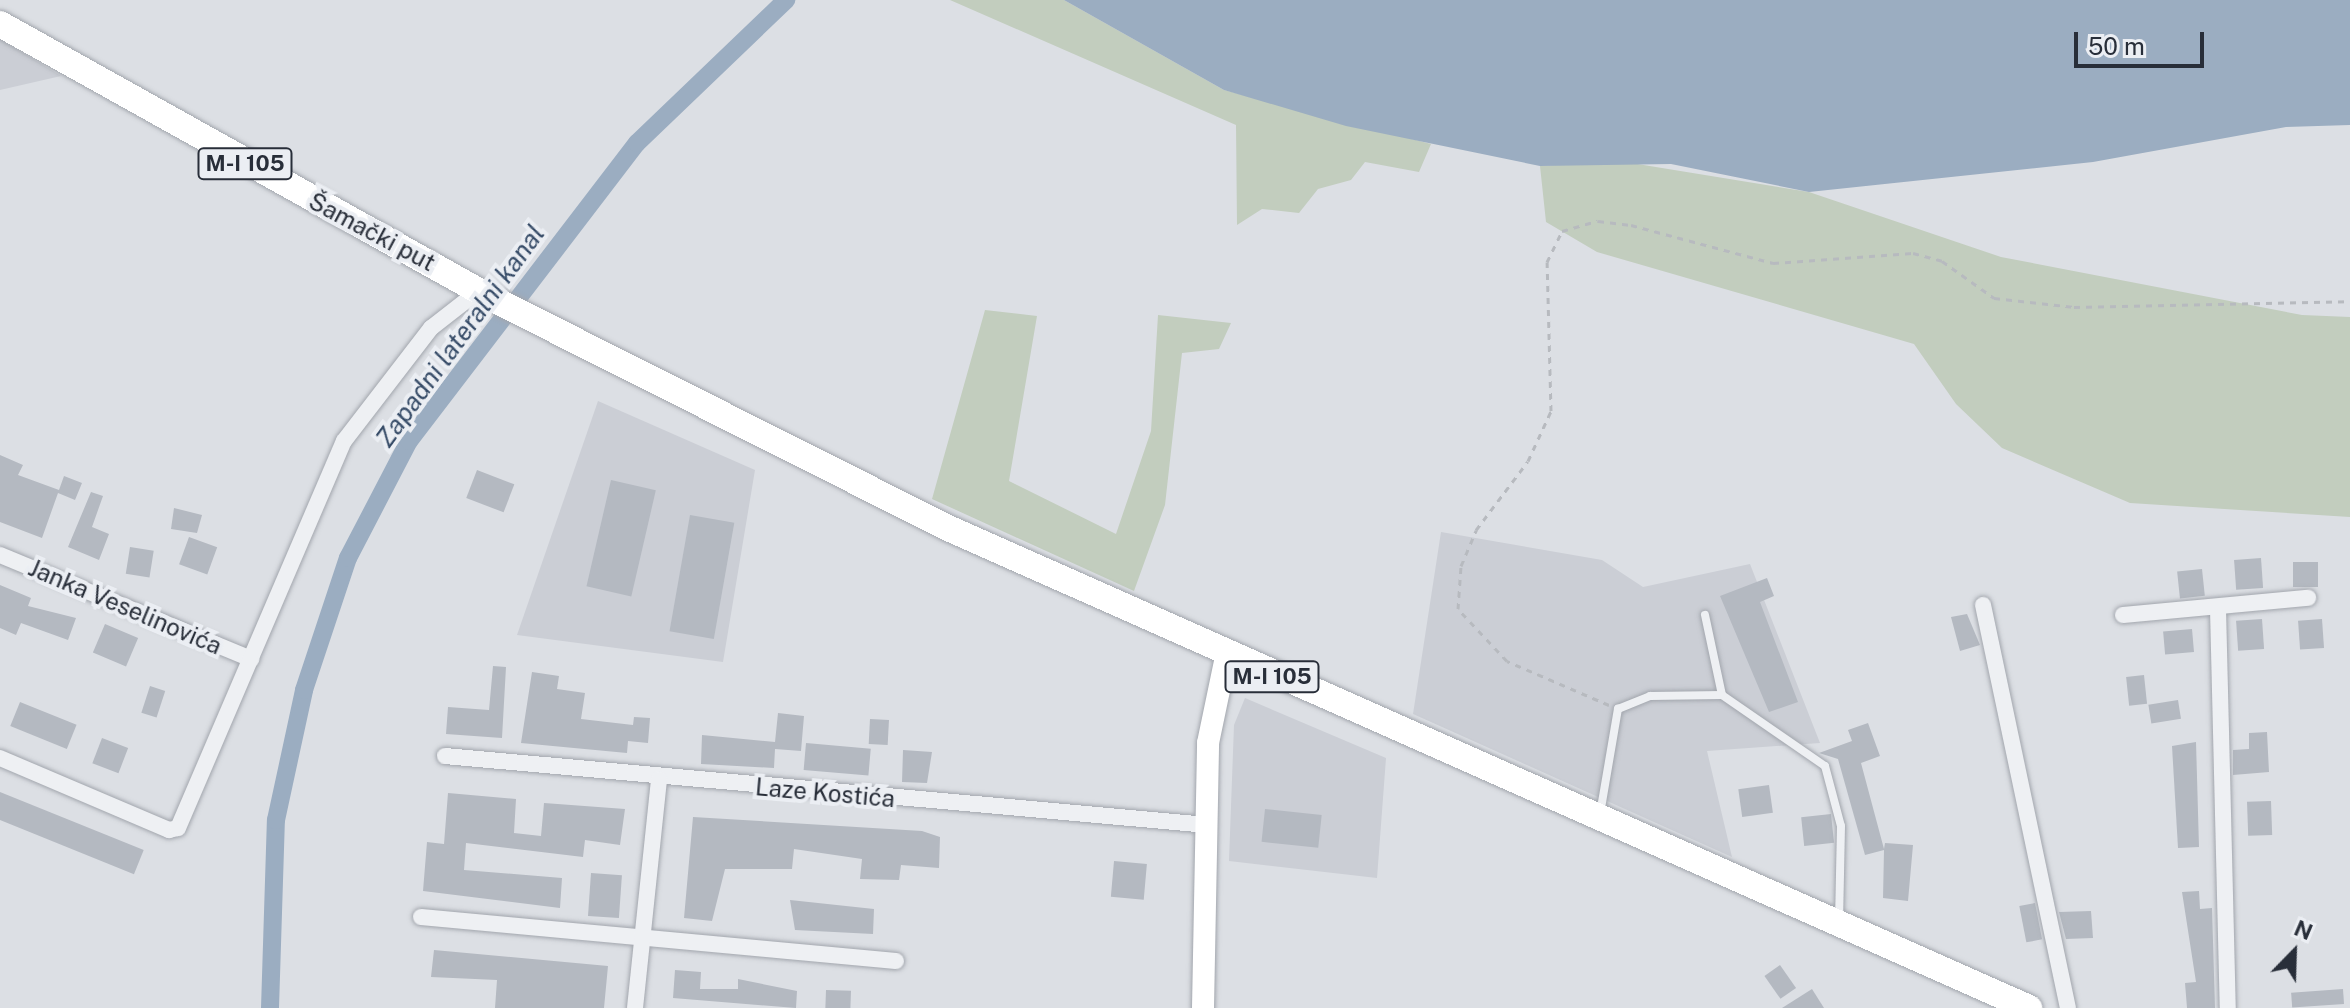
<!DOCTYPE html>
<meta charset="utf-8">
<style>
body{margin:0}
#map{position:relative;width:2350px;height:1008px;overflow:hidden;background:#dcdfe4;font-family:"Public Sans",sans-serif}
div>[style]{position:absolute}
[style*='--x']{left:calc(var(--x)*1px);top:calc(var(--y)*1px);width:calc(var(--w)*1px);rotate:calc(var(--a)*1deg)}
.built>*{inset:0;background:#cbced5}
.green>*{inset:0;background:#c2cdbe}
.water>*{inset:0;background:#9badc1}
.canal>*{height:18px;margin:-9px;padding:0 9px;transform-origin:9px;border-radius:9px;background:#9badc1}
.building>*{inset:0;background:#b4b9c1;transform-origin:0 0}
.path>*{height:3px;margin-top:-1.5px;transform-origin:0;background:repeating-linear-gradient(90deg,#b7babf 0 6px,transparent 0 12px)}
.roads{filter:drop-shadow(0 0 2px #a2a6ad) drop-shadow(0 0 2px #a2a6ad)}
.lane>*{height:8px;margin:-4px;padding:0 4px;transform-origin:4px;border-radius:4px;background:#eef0f3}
.street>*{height:16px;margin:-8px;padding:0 8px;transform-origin:8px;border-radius:8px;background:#eef0f3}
.secondary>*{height:22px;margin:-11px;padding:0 11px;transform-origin:11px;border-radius:11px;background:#fff}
.primary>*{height:26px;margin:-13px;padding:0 13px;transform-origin:13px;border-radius:13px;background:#fff}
span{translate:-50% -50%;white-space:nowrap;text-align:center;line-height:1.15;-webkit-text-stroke:8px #ebeef3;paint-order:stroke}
.shield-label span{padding:2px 6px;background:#ebeef3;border:2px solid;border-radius:6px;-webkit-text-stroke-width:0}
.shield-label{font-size:22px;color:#282e39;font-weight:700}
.street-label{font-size:24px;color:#282e39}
.water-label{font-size:26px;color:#374c68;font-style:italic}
.north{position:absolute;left:2254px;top:912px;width:80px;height:80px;-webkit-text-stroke:6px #ebeef3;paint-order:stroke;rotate:23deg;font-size:22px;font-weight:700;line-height:32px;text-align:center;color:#282e39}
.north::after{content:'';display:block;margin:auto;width:28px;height:36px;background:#282e39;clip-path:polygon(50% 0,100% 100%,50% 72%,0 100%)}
.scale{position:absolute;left:2074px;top:32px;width:130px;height:36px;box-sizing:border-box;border:4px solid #282e39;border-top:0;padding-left:10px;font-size:24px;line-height:28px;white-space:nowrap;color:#282e39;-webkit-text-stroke:6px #ebeef3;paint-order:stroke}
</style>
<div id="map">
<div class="built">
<i style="clip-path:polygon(0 39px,61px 76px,0 90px)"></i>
<i style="clip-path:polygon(598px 401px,755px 470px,723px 662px,517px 635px)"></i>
<i style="clip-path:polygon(1441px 532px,1602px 560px,1643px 587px,1750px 564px,1820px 743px,1707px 751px,1732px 857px,1413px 714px)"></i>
<i style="clip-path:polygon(1245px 698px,1386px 758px,1377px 878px,1229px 861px,1234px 725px)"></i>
</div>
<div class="green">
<i style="clip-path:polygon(950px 0,1064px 0,1224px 90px,1431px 144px,1419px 172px,1365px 162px,1351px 180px,1318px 189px,1299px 213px,1262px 209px,1237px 225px,1236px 125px)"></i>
<i style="clip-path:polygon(1619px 161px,1809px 192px,2001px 257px,2302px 315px,2350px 317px,2350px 517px,2130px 503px,2002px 448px,1956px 404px,1914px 344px,1597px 252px,1546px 222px,1540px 166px)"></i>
<i style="clip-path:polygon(985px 310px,1037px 316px,1009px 481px,1116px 534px,1151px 431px,1158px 315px,1231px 323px,1219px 349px,1182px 353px,1165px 505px,1134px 591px,932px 499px)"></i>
</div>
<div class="water">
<i style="clip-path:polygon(1064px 0,2350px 0,2350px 125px,2286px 127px,2093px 162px,1809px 192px,1671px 164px,1540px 166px,1346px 126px,1224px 90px)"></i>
</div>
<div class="canal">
<i style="--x:270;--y:1008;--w:188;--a:-88.2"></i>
<i style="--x:276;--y:820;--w:133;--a:-77.8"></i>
<i style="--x:304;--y:690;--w:139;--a:-71.6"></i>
<i style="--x:348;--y:558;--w:132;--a:-62.5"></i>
<i style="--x:409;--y:441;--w:375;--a:-52.6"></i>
<i style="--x:637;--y:143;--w:207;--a:-43.8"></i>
</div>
<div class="building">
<i style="clip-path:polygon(0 455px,23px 465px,18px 475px,59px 490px,64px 476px,82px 483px,75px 500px,58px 493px,42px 538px,0 522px)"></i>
<i style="left:477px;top:470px;width:40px;height:30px;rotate:21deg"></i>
<i style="left:611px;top:480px;width:46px;height:109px;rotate:13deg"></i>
<i style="clip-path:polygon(91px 492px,103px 496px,92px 527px,109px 534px,99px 560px,68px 547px)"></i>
<i style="clip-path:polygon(174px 508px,202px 515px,197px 533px,171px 529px)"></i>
<i style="left:690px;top:515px;width:45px;height:118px;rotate:10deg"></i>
<i style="left:189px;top:537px;width:30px;height:29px;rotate:20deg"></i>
<i style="left:130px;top:547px;width:24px;height:27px;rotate:9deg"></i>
<i style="left:2261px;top:558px;width:30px;height:27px;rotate:86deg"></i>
<i style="left:2293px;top:562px;width:25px;height:25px"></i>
<i style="left:2202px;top:569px;width:27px;height:25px;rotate:84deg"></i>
<i style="clip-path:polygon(1767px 578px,1774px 596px,1760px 602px,1798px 702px,1769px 712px,1720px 596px)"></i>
<i style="clip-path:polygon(0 585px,31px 598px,28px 606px,76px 618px,68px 640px,21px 623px,16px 635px,0 628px)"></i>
<i style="clip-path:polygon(1967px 614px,1980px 645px,1960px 651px,1951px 617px)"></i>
<i style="left:2262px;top:619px;width:30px;height:26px;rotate:86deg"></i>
<i style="left:2322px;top:619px;width:29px;height:24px;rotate:86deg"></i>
<i style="left:105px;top:624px;width:36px;height:31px;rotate:23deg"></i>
<i style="left:2192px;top:629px;width:23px;height:29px;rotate:85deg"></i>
<i style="clip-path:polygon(493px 666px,506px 667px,502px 738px,446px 734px,448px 707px,489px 710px)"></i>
<i style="clip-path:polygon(532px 672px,559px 676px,557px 689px,585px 693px,581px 719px,633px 725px,634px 717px,650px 718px,648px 743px,628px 741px,627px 753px,521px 743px)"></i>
<i style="left:2144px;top:675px;width:29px;height:18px;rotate:84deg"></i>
<i style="left:150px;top:686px;width:16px;height:28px;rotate:18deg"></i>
<i style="left:2178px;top:700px;width:19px;height:30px;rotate:81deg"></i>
<i style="left:20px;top:702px;width:61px;height:26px;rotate:22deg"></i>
<i style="clip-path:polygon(778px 713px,804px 716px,801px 751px,775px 749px,774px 768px,701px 764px,702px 735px,775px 742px)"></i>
<i style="left:870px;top:719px;width:19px;height:25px;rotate:3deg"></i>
<i style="clip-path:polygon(1868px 723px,1880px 756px,1861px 763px,1884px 849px,1885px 843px,1913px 845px,1908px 901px,1883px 898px,1884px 850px,1865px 855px,1838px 759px,1819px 753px,1852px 741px,1848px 730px)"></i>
<i style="clip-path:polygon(2267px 732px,2269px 772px,2233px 775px,2233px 750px,2249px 749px,2249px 733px)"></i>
<i style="left:102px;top:738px;width:28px;height:27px;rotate:21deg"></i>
<i style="clip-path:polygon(2196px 742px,2199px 847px,2178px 848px,2172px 746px)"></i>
<i style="left:806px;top:743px;width:65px;height:27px;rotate:5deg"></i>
<i style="clip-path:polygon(903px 750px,932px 752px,927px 783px,902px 782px)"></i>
<i style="left:1769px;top:785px;width:28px;height:31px;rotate:82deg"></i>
<i style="left:0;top:792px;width:155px;height:26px;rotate:22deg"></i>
<i style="clip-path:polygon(448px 793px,516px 799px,514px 833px,541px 836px,544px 803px,625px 809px,620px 845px,585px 840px,583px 857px,466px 843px,464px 870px,562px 878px,560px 908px,423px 891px,427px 842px,444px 844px)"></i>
<i style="left:2271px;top:801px;width:34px;height:24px;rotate:88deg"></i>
<i style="left:1265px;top:809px;width:57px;height:33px;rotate:6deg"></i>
<i style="left:1831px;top:814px;width:29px;height:30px;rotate:84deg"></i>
<i style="clip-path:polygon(693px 817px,922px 831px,940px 837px,939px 868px,901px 865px,899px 880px,860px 879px,862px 859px,794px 849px,792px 869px,725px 869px,712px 921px,684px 918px)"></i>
<i style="left:1114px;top:861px;width:33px;height:36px;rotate:5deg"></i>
<i style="left:591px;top:873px;width:31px;height:43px;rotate:4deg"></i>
<i style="clip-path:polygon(2199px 891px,2200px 909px,2212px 908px,2215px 1008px,2187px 1008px,2185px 983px,2196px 982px,2182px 892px)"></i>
<i style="clip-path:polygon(790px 900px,874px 909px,873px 934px,795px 930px)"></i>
<i style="left:2035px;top:903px;width:37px;height:16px;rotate:79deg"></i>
<i style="clip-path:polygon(2091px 911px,2093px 938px,2066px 939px,2059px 912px)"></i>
<i style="clip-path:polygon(434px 950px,608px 966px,604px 1008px,495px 1008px,497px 980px,431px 977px)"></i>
<i style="left:1780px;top:965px;width:28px;height:19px;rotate:55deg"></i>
<i style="clip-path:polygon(675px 970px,701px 972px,700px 989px,738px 989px,738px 979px,797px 991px,796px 1008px,673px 998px)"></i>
<i style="clip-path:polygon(1812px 989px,1824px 1008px,1782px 1008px)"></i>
<i style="left:2343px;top:989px;width:15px;height:52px;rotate:86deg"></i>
<i style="left:826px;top:990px;width:25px;height:18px;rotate:2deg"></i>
</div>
<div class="path">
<i style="--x:1609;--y:705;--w:111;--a:-156.7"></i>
<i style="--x:1507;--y:661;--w:71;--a:-133.3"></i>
<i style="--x:1458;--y:609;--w:43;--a:-86"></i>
<i style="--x:1461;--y:566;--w:39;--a:-67"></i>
<i style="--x:1476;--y:530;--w:86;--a:-53"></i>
<i style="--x:1528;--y:461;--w:55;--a:-65.3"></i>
<i style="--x:1551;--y:411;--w:149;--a:-91.5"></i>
<i style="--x:1547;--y:262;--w:34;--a:-64"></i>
<i style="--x:1562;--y:231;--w:37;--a:-16"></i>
<i style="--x:1598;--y:221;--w:33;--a:7"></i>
<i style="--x:1631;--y:225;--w:147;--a:15"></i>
<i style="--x:1773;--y:263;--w:140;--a:-4.1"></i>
<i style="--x:1913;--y:253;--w:30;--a:15"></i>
<i style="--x:1942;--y:261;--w:64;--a:35.4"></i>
<i style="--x:1994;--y:298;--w:81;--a:6.4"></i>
<i style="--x:2074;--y:307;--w:276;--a:-1.2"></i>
</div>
<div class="roads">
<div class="lane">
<i style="--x:1722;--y:695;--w:125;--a:34.6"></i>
<i style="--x:1825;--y:766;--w:62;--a:75.1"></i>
<i style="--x:1841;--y:826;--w:95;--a:91.2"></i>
<i style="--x:1600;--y:814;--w:107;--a:-80.3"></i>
<i style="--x:1618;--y:709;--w:35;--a:-22"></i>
<i style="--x:1650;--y:696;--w:72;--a:-0.8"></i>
<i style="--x:1722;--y:695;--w:82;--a:-102"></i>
</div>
<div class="street">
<i style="--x:0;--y:555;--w:272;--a:22.5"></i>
<i style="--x:1983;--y:605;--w:412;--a:78.1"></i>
<i style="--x:2218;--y:609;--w:399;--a:88.6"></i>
<i style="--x:2123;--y:615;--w:186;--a:-5.3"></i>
<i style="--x:445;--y:756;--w:765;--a:5.17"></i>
<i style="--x:0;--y:758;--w:184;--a:23.1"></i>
<i style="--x:169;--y:830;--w:9;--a:-13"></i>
<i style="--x:178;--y:828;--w:421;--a:-66.8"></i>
<i style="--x:344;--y:441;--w:143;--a:-52.4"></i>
<i style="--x:431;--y:328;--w:63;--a:-38"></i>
<i style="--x:421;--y:917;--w:477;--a:5.3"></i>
<i style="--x:635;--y:1008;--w:230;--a:-84"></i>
</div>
<div class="secondary">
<i style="--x:1203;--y:1008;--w:265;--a:-88.9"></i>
<i style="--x:1208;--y:743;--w:88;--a:-78.2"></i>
</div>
<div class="primary">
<i style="--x:0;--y:24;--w:565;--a:29.15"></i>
<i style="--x:493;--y:299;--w:509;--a:26.72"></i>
<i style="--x:948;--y:528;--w:1183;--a:23.94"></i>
</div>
</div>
<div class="shield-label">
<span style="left:245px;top:164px">M-I 105</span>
<span style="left:1272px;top:677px">M-I 105</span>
</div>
<div class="street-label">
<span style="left:372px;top:232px;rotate:28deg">Šamački put</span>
<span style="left:125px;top:607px;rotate:23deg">Janka Veselinovića</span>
<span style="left:825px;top:793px;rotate:5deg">Laze Kostića</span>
</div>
<div class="water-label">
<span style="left:460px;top:336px;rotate:-54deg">Zapadni lateralni kanal</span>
</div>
<div class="north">N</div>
<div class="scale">50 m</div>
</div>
